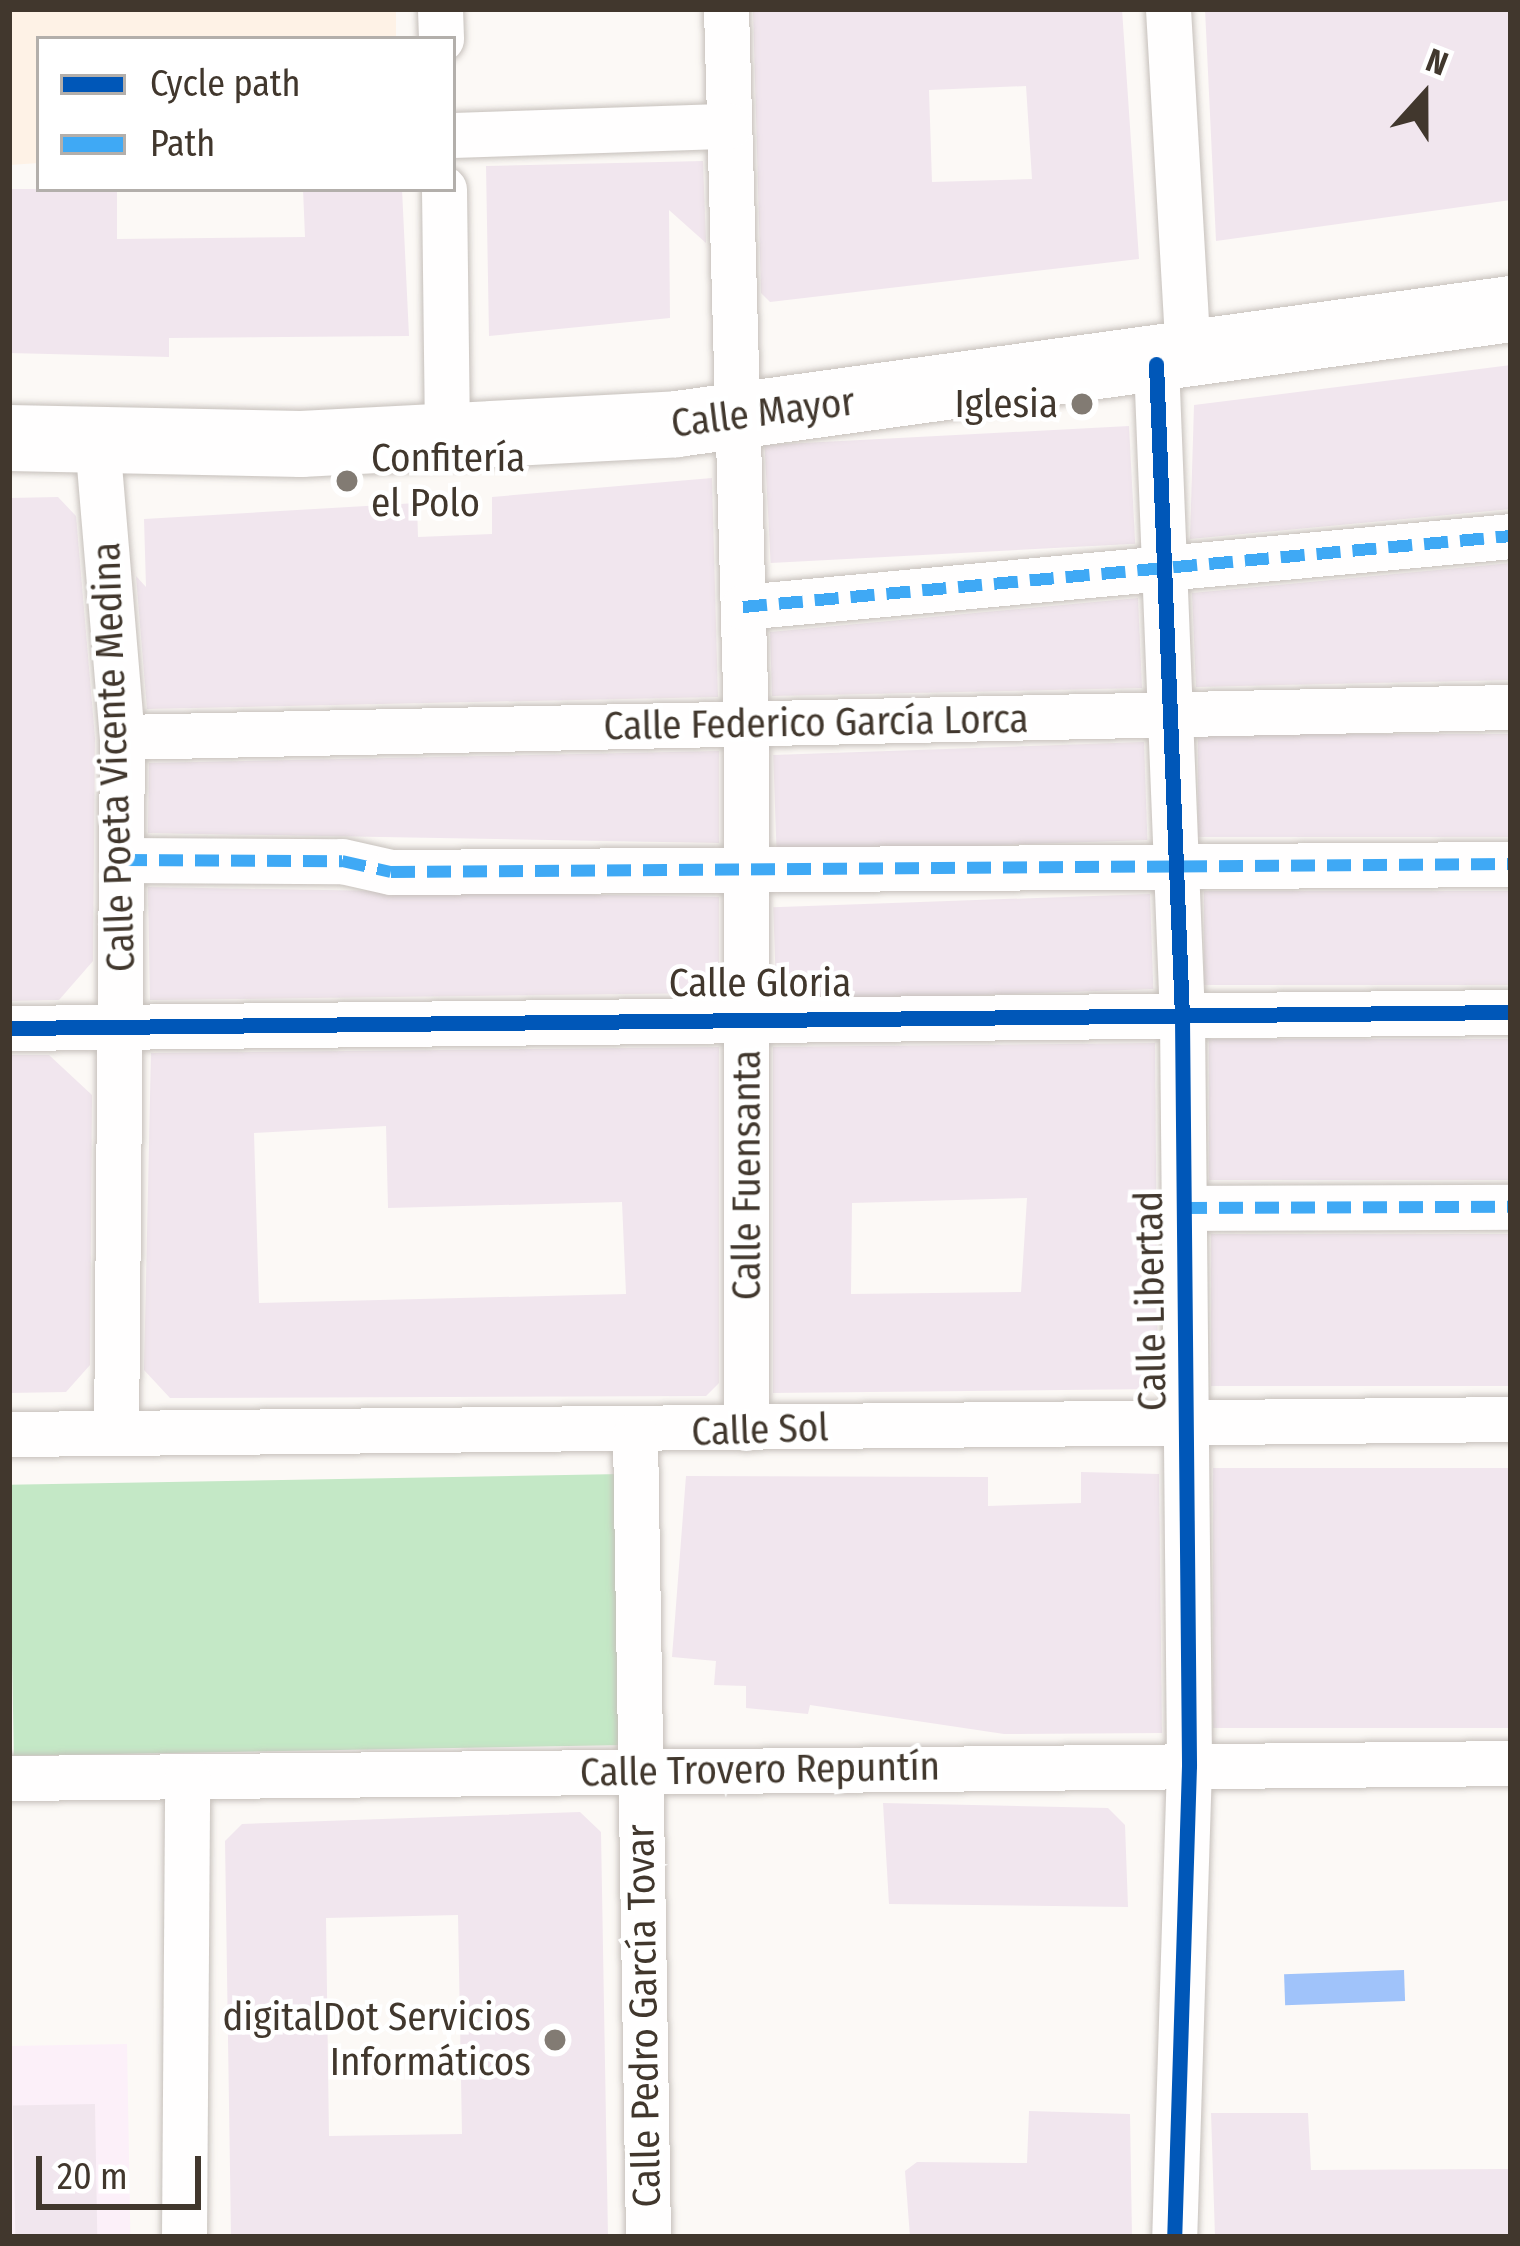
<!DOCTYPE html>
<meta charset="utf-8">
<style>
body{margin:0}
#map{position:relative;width:1520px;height:2246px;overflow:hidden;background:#fcf9f6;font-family:"Fira Sans Condensed",sans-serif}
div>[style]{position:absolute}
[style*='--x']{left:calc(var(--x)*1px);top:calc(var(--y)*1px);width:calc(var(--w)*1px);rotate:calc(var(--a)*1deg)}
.built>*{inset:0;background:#fef2e6}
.education>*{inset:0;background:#fcf0f9;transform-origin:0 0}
.green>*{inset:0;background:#c4e8c6;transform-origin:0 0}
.water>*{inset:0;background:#a0c3fa;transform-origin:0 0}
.building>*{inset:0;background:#f1e6ee;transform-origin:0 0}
.roads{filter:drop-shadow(0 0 3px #c6c0bb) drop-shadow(0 0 3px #c6c0bb)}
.street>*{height:45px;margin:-22.5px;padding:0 22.5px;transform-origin:22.5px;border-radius:22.5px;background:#fffefe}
.secondary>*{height:66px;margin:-33px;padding:0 33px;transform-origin:33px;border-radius:33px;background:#fffefe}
.quiet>*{height:12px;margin-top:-6px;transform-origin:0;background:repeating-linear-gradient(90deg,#3fa9f5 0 24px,transparent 0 36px)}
.cycleway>*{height:15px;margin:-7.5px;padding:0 7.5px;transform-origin:7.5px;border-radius:7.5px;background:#0057b8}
.dots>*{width:33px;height:33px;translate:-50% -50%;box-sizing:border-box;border:6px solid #fff;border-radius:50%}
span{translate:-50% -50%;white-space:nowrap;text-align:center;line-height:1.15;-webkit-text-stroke:9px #fff;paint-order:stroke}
.poi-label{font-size:39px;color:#41372d}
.right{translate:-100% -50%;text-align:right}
.left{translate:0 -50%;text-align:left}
.street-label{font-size:39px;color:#41372d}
.frame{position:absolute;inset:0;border:12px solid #41372d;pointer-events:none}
.legend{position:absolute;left:36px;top:36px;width:420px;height:156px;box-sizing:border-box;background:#fff;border:3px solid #b3afab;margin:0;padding:15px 21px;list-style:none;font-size:36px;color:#41372d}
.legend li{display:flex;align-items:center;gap:24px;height:60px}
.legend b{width:60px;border:3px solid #b3afab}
.north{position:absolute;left:1364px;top:36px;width:120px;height:120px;-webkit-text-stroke:9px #fff;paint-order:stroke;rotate:21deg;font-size:33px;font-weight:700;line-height:48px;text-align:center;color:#41372d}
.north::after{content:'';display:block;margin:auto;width:42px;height:54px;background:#41372d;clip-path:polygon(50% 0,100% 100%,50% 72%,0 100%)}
.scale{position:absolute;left:36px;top:2156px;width:165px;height:54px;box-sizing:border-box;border:6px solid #41372d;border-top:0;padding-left:15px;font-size:36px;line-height:42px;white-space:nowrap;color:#41372d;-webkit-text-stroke:9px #fff;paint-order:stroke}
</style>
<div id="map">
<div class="built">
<i style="clip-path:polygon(9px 9px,396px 9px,396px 39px,39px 39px,39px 163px,9px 165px)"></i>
</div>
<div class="education">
<i style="left:127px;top:2044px;width:193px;height:118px;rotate:89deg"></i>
</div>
<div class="green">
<i style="left:622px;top:1474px;width:271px;height:613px;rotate:89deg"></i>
</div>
<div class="water">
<i style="left:1404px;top:1970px;width:31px;height:120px;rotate:88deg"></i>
</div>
<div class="building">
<i style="clip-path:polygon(evenodd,753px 9px,1122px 9px,1139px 259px,770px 302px,761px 293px,753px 9px,1026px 86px,1032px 179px,932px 182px,929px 90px,1026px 86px)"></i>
<i style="clip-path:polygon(1205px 9px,1511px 9px,1511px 200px,1216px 241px)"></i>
<i style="clip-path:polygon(703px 161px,706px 243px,669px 210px,670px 318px,489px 336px,486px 166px)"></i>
<i style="clip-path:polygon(9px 189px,117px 189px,117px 239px,305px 237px,303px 189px,402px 189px,409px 336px,169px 338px,169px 357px,9px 353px)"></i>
<i style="clip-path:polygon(1511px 365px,1511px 509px,1190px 539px,1194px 405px)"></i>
<i style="left:1129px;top:426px;width:118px;height:365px;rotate:87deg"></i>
<i style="clip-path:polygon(712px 478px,718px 697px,147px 709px,136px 576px,146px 587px,144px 519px,417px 503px,418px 537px,492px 534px,492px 497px)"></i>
<i style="clip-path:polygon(58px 497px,76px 516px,95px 738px,93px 961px,59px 1000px,9px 1001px,9px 498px)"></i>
<i style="clip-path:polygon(1511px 563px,1511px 680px,1196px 687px,1192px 593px)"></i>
<i style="clip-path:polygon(1138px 598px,1142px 688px,772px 696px,770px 632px)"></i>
<i style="left:1511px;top:734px;width:103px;height:313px;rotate:90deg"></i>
<i style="left:1144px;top:742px;width:98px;height:371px;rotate:88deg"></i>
<i style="clip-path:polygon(719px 751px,719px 843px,148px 833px,149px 763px)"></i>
<i style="clip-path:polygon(148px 887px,719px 897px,719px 993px,150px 1000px)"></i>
<i style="left:1511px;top:891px;width:94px;height:307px;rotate:90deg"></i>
<i style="left:1150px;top:894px;width:95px;height:377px;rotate:88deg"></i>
<i style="left:1511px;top:1039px;width:141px;height:302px;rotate:90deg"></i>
<i style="clip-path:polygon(evenodd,1155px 1043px,1158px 1389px,773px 1393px,773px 1047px,1155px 1043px,1027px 1198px,1021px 1292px,851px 1294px,852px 1203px,1027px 1198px)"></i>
<i style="clip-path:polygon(evenodd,719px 1047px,719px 1383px,706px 1396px,170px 1398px,144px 1370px,151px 1053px,719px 1047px,386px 1126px,388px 1208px,622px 1202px,626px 1294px,259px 1303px,254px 1133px,386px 1126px)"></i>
<i style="clip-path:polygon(9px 1055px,49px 1055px,92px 1095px,90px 1365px,66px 1392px,9px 1393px)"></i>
<i style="left:1511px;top:1234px;width:152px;height:300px;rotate:90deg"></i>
<i style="left:1511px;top:1468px;width:260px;height:298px;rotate:90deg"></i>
<i style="clip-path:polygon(1081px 1472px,1159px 1474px,1162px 1733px,1004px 1734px,810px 1705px,808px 1714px,746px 1708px,746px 1686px,714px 1685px,716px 1661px,672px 1657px,686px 1476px,988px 1477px,988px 1506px,1081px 1503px)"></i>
<i style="clip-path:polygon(883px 1803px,1108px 1808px,1125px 1825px,1128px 1907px,889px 1904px)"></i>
<i style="clip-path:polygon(evenodd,580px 1812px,601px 1832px,608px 2237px,231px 2237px,225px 1841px,242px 1824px,580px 1812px,458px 1915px,462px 2134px,329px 2136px,326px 1918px,458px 1915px)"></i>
<i style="left:95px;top:2104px;width:133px;height:82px;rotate:89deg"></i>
<i style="clip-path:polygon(1029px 2111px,1130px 2114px,1132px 2237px,910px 2237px,905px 2171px,917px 2162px,1027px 2163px)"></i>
<i style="clip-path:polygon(1211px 2113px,1308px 2113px,1311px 2170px,1511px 2169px,1511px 2237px,1215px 2237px)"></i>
</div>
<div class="roads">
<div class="street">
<i style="--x:440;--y:9;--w:30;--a:88"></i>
<i style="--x:726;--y:9;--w:716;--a:88.4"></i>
<i style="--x:746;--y:725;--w:703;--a:90"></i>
<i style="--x:1168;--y:9;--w:352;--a:86.7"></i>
<i style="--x:453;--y:135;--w:276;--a:-1.9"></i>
<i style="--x:444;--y:189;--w:251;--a:89.3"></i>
<i style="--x:1156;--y:364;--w:655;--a:87.72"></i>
<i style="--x:1182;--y:1018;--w:748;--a:89.46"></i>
<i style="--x:1189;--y:1766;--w:471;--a:91.8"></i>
<i style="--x:97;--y:441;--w:297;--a:85.2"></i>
<i style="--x:122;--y:737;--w:695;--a:90.49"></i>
<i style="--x:743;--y:607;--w:771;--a:-5.28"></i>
<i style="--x:122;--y:737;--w:1389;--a:-1.24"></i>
<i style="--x:123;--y:860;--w:219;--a:0.3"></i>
<i style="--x:342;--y:861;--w:50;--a:12.7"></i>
<i style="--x:391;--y:872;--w:1120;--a:-0.41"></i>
<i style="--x:9;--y:1028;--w:1502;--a:-0.61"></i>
<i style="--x:1183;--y:1208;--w:328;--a:-0.2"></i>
<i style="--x:9;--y:1434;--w:1502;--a:-0.57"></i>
<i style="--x:635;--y:1435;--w:802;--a:89.07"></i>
<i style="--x:9;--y:1778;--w:1502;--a:-0.57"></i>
<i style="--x:184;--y:2237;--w:460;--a:-89.6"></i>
</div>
<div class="secondary">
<i style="--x:9;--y:438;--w:292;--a:1.2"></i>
<i style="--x:301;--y:444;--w:377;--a:-3"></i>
<i style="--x:677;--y:424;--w:842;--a:-7.85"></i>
</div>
</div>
<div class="quiet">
<i style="--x:743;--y:607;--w:771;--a:-5.28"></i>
<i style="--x:123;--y:860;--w:219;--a:0.3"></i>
<i style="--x:342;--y:861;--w:50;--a:12.7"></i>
<i style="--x:391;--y:872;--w:1120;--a:-0.41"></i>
<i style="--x:1183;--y:1208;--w:328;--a:-0.2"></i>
</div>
<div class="cycleway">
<i style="--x:1156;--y:364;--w:655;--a:87.72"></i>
<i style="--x:1182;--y:1018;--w:748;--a:89.46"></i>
<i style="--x:1189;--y:1766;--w:471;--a:91.8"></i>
<i style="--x:9;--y:1028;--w:1502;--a:-0.61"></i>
</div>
<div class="dots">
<i style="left:1082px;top:404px;background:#827b73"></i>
<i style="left:347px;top:481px;background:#827b73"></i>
<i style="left:555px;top:2040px;background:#827b73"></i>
</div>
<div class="poi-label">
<span class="right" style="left:1058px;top:404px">Iglesia</span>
<span class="left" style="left:371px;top:481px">Confitería<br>el Polo</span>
<span class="right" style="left:531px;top:2040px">digitalDot Servicios<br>Informáticos</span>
</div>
<div class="street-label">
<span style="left:763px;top:413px;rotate:-7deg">Calle Mayor</span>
<span style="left:816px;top:723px;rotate:-1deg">Calle Federico García Lorca</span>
<span style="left:114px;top:757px;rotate:-92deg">Calle Poeta Vicente Medina</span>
<span style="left:760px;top:983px">Calle Gloria</span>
<span style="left:747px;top:1175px;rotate:-90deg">Calle Fuensanta</span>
<span style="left:1151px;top:1301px;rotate:-91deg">Calle Libertad</span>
<span style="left:760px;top:1430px;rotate:-2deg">Calle Sol</span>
<span style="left:760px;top:1770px;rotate:-1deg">Calle Trovero Repuntín</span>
<span style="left:644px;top:2016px;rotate:-91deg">Calle Pedro García Tovar</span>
</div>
<div class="frame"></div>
<ul class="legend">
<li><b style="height:15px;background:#0057b8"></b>Cycle path</li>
<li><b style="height:15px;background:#3fa9f5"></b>Path</li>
</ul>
<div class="north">N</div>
<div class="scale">20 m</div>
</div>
